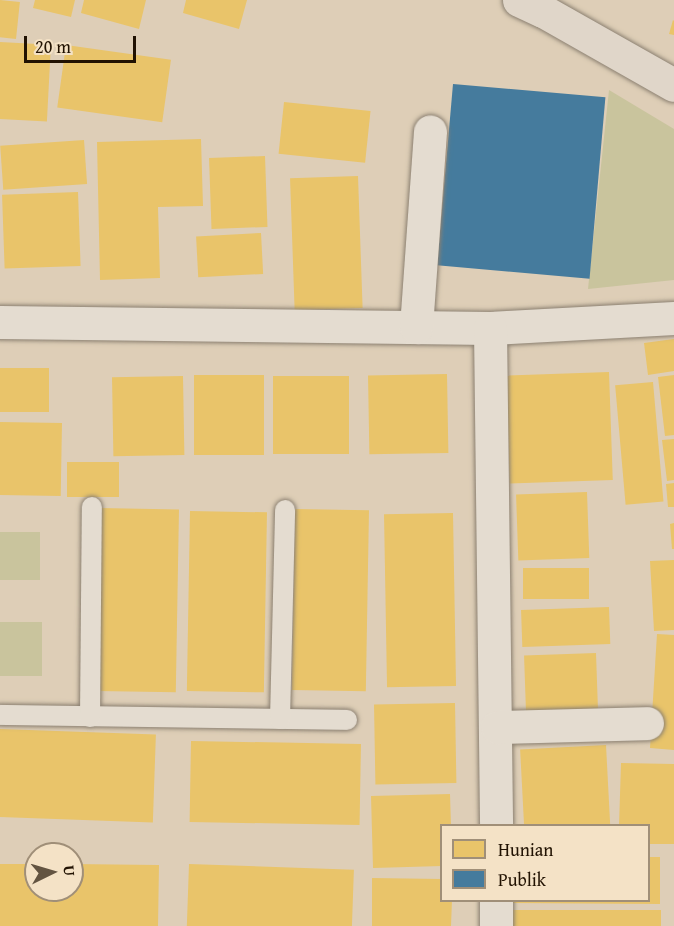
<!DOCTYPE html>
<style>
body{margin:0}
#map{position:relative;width:674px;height:926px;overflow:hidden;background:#deceb7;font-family:"Gentium Book Plus",serif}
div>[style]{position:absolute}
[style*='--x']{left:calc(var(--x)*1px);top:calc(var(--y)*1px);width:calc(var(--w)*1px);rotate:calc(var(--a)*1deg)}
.green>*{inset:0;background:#c9c49d;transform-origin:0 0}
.homes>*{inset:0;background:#e9c46a;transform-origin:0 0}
.public>*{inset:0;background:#457b9d;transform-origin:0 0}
.roads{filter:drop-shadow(0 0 2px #8b8071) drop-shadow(0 0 2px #8b8071)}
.service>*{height:20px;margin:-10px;padding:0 10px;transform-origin:10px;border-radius:10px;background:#e4dcd0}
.minor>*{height:33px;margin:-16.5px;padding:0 16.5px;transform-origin:16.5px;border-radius:16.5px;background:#e4dcd0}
.trunk>*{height:33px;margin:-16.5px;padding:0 16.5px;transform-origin:16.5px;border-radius:16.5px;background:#e0d6c9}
span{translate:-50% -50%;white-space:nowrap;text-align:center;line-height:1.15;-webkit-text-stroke:6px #f4e2c6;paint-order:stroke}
.legend{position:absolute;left:440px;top:824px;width:210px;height:78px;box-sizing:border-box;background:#f4e2c6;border:2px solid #a08f78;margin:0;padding:8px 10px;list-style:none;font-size:18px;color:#211202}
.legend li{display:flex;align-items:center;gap:12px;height:30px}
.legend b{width:30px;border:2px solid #a08f78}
.north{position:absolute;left:24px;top:842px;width:60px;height:60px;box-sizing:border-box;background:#f4e2c6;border:2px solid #a08f78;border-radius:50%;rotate:85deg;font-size:16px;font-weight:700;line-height:24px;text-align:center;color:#211202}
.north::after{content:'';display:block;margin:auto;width:21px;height:27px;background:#635441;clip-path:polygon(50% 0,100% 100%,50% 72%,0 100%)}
.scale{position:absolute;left:24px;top:36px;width:112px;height:27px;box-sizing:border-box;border:3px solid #211202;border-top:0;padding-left:8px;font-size:18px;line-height:21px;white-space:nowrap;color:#211202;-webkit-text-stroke:4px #f4e2c6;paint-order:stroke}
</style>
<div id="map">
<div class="green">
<i style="clip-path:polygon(609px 90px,674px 129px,674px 280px,588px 289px)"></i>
<i style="left:40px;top:532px;width:48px;height:40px;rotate:90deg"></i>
<i style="left:0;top:622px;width:42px;height:54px"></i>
</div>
<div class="homes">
<i style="left:0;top:0;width:20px;height:37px;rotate:6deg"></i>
<i style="clip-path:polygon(35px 0,75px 0,71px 17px,33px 8px)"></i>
<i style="clip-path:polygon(84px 0,146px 0,139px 29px,81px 13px)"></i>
<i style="clip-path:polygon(186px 0,247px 0,239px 29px,183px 13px)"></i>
<i style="clip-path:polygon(673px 20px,674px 21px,674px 35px,669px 34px)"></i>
<i style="left:0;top:42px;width:51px;height:77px;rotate:3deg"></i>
<i style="left:66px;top:45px;width:106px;height:63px;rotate:8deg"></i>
<i style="left:284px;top:102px;width:87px;height:52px;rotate:6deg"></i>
<i style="clip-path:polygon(201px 139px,203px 206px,158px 207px,160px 278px,100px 280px,97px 142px)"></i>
<i style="left:84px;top:140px;width:44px;height:84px;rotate:86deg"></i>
<i style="left:265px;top:156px;width:71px;height:56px;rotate:88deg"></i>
<i style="left:358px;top:176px;width:132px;height:68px;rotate:88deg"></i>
<i style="left:78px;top:192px;width:74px;height:76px;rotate:88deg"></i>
<i style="left:261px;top:233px;width:41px;height:65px;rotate:87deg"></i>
<i style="clip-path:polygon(674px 339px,674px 371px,648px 375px,644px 343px)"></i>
<i style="left:0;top:368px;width:49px;height:44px"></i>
<i style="left:609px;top:372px;width:108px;height:103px;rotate:88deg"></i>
<i style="left:447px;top:374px;width:79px;height:79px;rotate:89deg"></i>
<i style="left:264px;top:375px;width:80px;height:70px;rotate:90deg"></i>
<i style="clip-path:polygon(674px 375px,674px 435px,665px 436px,658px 377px)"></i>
<i style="left:183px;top:376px;width:79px;height:71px;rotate:89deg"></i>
<i style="left:273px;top:376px;width:76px;height:78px"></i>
<i style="left:653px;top:382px;width:120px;height:38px;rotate:85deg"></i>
<i style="left:0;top:422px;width:62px;height:73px;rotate:1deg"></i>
<i style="clip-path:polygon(674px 439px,674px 480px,667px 481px,662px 440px)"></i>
<i style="left:67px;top:462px;width:52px;height:35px"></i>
<i style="clip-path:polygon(674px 483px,674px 507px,668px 507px,666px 484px)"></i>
<i style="left:587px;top:492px;width:66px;height:71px;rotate:88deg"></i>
<i style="left:100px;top:508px;width:79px;height:183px;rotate:1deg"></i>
<i style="left:295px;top:509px;width:74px;height:181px;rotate:1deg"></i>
<i style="left:190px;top:511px;width:77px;height:180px;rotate:1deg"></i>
<i style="left:453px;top:513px;width:173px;height:69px;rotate:89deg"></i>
<i style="clip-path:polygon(674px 523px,674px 549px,672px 549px,670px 524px)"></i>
<i style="clip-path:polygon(674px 560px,674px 630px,654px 631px,650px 561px)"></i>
<i style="left:523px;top:568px;width:66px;height:31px"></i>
<i style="left:609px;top:607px;width:37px;height:88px;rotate:88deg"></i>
<i style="clip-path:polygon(657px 634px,674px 635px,674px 750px,650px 748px)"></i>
<i style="left:596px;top:653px;width:57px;height:72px;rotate:88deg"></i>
<i style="left:455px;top:703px;width:80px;height:81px;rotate:89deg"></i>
<i style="left:0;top:729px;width:156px;height:88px;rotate:2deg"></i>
<i style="left:191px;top:741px;width:170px;height:81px;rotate:1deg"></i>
<i style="left:606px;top:745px;width:81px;height:86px;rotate:87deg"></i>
<i style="clip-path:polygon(621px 763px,674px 764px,674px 844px,648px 844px,648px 826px,619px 826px)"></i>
<i style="clip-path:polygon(450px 794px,451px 826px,442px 826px,442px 866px,373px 868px,371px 796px)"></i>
<i style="clip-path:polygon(648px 857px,660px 857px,660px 904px,508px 903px,508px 900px,648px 900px)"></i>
<i style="clip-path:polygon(0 864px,36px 864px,36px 890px,72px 890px,72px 864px,159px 865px,158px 926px,0 926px)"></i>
<i style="left:189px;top:864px;width:165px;height:62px;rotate:2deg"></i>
<i style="clip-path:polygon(372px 878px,442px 879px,442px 900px,452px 900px,451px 926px,372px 926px)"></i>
<i style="left:661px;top:910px;width:16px;height:159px;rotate:90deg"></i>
</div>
<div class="public">
<i style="left:453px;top:84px;width:153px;height:182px;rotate:5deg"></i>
</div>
<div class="roads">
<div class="service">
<i style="--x:0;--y:715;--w:347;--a:0.8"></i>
<i style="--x:90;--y:717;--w:210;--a:-89.5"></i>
<i style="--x:280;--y:719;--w:209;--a:-88.6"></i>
</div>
<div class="minor">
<i style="--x:0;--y:322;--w:490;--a:0.7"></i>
<i style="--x:490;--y:328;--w:184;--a:-3.1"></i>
<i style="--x:416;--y:327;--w:196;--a:-85.9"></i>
<i style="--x:490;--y:328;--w:498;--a:89.3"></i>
<i style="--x:497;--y:727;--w:150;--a:-1.5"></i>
<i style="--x:496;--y:926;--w:26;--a:-90"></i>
</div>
<div class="trunk">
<i style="--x:519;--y:0;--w:26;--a:25"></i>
<i style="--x:543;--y:11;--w:150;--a:29.5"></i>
</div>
</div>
<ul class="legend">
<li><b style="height:16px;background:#e9c46a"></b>Hunian</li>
<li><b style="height:16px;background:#457b9d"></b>Publik</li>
</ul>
<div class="north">U</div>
<div class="scale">20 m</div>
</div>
